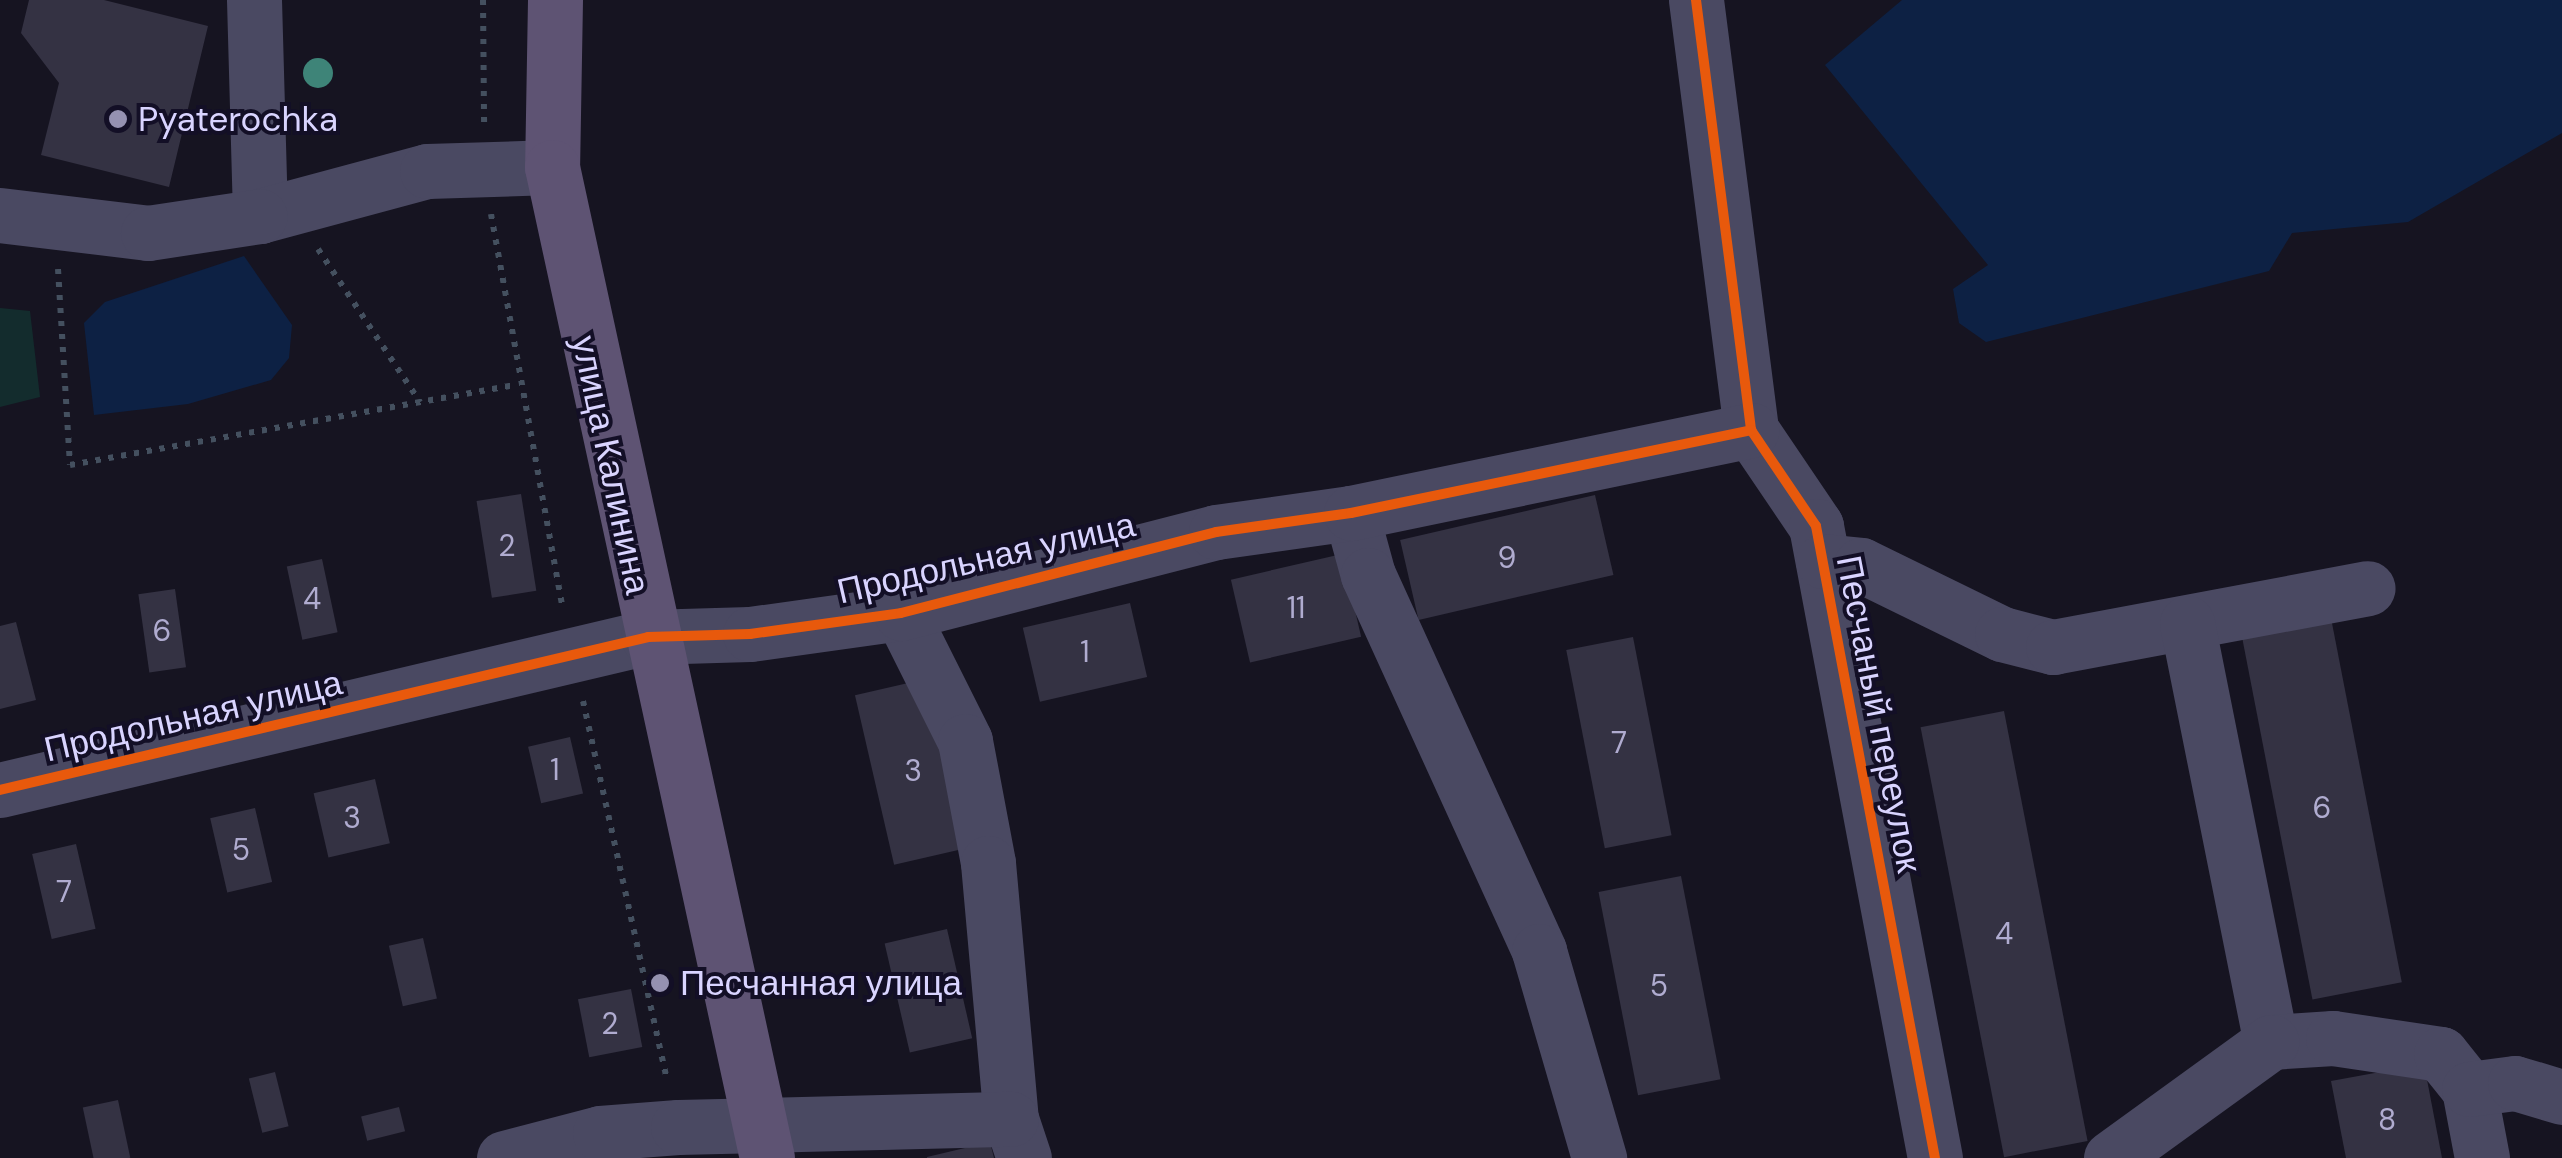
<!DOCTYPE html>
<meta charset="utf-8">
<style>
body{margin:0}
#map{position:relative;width:2562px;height:1158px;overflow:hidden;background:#161421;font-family:"DM Sans",sans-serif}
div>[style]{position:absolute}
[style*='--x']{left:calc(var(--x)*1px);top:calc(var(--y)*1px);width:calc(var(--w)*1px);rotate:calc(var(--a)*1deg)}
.green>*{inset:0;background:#132c2d}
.water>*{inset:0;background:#0d2144}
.building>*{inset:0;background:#343243;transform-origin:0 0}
.path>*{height:6px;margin-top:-3px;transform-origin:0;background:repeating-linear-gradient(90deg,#44505f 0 5px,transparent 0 13px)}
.minor>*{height:55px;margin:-27.5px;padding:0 27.5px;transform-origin:27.5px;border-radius:27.5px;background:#4a4962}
.major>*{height:55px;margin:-27.5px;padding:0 27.5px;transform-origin:27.5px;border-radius:27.5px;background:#5e5373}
.cycleway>*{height:10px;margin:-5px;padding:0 5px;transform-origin:5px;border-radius:5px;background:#e8590c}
.trees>*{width:30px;height:30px;margin:-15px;border-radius:50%;background:#3e8478}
.dots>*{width:28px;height:28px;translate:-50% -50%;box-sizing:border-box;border:5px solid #130f26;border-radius:50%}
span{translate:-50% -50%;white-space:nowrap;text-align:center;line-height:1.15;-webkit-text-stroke:8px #130f26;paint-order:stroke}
.number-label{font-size:30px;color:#b0acd0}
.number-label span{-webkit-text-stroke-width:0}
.poi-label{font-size:35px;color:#d9d4ff}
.left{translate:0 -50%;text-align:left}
.street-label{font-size:35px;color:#d9d4ff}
</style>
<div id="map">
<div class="green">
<i style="clip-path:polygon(0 308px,30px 311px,40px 397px,0 407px)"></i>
</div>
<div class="water">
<i style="clip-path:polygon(1902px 0,2562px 0,2562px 133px,2408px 222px,2292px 233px,2269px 271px,1986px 342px,1959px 323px,1953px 289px,1988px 265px,1825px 65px)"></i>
<i style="clip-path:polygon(244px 256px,292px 325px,289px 358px,271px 380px,188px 404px,94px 415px,84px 323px,105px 302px)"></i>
</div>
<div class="building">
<i style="clip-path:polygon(29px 0,104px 0,208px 26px,169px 187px,41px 155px,59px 83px,21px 33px)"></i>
<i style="left:521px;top:494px;width:98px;height:45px;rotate:81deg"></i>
<i style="left:1595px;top:495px;width:82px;height:200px;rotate:77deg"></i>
<i style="left:1342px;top:554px;width:85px;height:114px;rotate:77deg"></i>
<i style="left:322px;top:559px;width:75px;height:36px;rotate:78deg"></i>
<i style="left:175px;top:589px;width:79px;height:37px;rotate:82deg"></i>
<i style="left:1130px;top:603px;width:76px;height:110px;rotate:77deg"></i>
<i style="left:2331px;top:618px;width:371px;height:91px;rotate:79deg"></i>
<i style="clip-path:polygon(16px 622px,36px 700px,0 709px,0 626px)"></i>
<i style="left:1633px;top:637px;width:202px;height:68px;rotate:79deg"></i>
<i style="left:930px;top:678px;width:174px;height:77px;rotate:77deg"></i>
<i style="left:2004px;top:711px;width:438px;height:85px;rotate:79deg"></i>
<i style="left:570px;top:737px;width:58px;height:43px;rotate:77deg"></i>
<i style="left:375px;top:779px;width:66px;height:63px;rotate:77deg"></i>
<i style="left:255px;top:808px;width:76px;height:46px;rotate:77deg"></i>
<i style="left:76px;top:844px;width:87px;height:45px;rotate:77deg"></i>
<i style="left:1681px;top:876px;width:207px;height:84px;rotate:79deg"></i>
<i style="left:947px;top:929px;width:112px;height:64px;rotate:77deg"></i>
<i style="left:423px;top:938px;width:62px;height:35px;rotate:77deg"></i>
<i style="left:631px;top:989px;width:59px;height:54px;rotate:79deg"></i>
<i style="clip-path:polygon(2424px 1064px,2442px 1158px,2346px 1158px,2331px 1081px)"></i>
<i style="left:275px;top:1072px;width:56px;height:27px;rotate:76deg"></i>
<i style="left:118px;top:1100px;width:59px;height:36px;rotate:78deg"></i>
<i style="left:399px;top:1107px;width:25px;height:39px;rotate:76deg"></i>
<i style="clip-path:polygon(990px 1142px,994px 1158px,927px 1158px,927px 1157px)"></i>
</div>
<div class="path">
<i style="--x:483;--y:0;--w:122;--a:89.5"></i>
<i style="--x:491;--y:214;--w:402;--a:79.7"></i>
<i style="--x:318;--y:249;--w:184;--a:56.3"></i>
<i style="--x:58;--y:269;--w:196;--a:86.5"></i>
<i style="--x:70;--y:465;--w:452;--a:-10.2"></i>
<i style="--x:583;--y:701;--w:387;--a:77.5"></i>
</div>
<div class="minor">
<i style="--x:254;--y:0;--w:216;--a:88.4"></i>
<i style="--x:260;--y:216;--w:173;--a:-15.1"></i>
<i style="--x:427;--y:171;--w:125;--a:-1.8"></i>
<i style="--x:1696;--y:0;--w:434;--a:82.7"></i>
<i style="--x:1751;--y:430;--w:116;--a:55.9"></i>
<i style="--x:1816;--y:526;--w:643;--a:79.34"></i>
<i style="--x:0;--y:215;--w:149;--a:6.9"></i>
<i style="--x:148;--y:233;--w:113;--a:-8.6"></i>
<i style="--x:1351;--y:513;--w:64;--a:74.7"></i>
<i style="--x:1368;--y:575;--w:413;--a:65.5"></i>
<i style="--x:1539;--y:951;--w:216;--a:73.8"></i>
<i style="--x:1823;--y:561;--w:38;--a:6"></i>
<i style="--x:1861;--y:565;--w:157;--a:26.1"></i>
<i style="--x:2002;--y:634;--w:53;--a:14.3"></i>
<i style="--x:2053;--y:647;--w:320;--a:-10.6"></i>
<i style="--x:901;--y:613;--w:143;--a:63.4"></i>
<i style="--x:965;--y:741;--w:124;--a:79.3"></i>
<i style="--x:988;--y:863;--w:257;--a:84.9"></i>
<i style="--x:1011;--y:1119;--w:41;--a:71.6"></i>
<i style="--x:2187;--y:623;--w:427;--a:78.7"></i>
<i style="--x:2271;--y:1042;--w:62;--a:-3.7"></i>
<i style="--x:2333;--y:1038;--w:109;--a:8.4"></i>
<i style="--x:2441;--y:1054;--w:45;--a:51.3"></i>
<i style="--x:2469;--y:1089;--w:70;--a:79.3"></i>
<i style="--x:0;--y:790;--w:666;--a:-13.28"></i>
<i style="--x:648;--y:637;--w:102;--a:-1.7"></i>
<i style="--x:750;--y:634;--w:152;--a:-7.9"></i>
<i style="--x:901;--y:613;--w:325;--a:-14.4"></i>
<i style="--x:1216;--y:532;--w:136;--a:-8"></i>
<i style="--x:1351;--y:513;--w:409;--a:-11.7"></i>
<i style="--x:2469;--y:1089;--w:46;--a:-7.4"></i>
<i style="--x:2515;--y:1083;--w:49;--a:16.6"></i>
<i style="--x:504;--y:1158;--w:99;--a:-14.6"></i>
<i style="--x:600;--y:1133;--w:78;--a:-4.4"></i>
<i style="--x:678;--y:1127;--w:333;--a:-1.4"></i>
<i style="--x:2111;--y:1158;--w:198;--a:-35.9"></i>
</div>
<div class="major">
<i style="--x:555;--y:0;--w:167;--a:91"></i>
<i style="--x:552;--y:167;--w:1014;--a:77.76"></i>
</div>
<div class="cycleway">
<i style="--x:1696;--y:0;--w:434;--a:82.7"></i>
<i style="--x:1751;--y:430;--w:116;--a:55.9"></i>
<i style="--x:1816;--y:526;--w:643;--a:79.34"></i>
<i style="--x:0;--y:790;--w:666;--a:-13.28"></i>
<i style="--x:648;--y:637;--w:102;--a:-1.7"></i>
<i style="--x:750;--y:634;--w:152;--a:-7.9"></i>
<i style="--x:901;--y:613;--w:325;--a:-14.4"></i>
<i style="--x:1216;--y:532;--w:136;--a:-8"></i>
<i style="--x:1351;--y:513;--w:409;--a:-11.7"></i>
</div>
<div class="trees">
<i style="left:318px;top:73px"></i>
</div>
<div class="dots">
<i style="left:118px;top:119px;background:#9591b1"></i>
<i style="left:660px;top:983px;background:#9591b1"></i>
</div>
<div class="number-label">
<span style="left:507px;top:546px">2</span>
<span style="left:1507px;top:558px">9</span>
<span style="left:312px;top:599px">4</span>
<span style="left:1296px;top:608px">11</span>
<span style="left:162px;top:631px">6</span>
<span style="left:1085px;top:652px">1</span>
<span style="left:1619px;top:743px">7</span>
<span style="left:555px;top:770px">1</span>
<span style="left:913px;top:771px">3</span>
<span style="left:2322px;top:808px">6</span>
<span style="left:352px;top:818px">3</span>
<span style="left:241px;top:850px">5</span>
<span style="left:64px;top:892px">7</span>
<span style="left:2004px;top:934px">4</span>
<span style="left:1659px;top:986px">5</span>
<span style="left:610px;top:1024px">2</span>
<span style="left:2387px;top:1120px">8</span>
</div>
<div class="poi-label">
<span class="left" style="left:138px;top:119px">Pyaterochka</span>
<span class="left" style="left:680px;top:983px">Песчанная улица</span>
</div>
<div class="street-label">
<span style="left:611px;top:465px;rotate:78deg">улица Калинина</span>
<span style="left:986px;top:558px;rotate:-13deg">Продольная улица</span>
<span style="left:1879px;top:714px;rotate:79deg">Песчаный переулок</span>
<span style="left:193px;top:716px;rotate:-13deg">Продольная улица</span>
</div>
</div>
